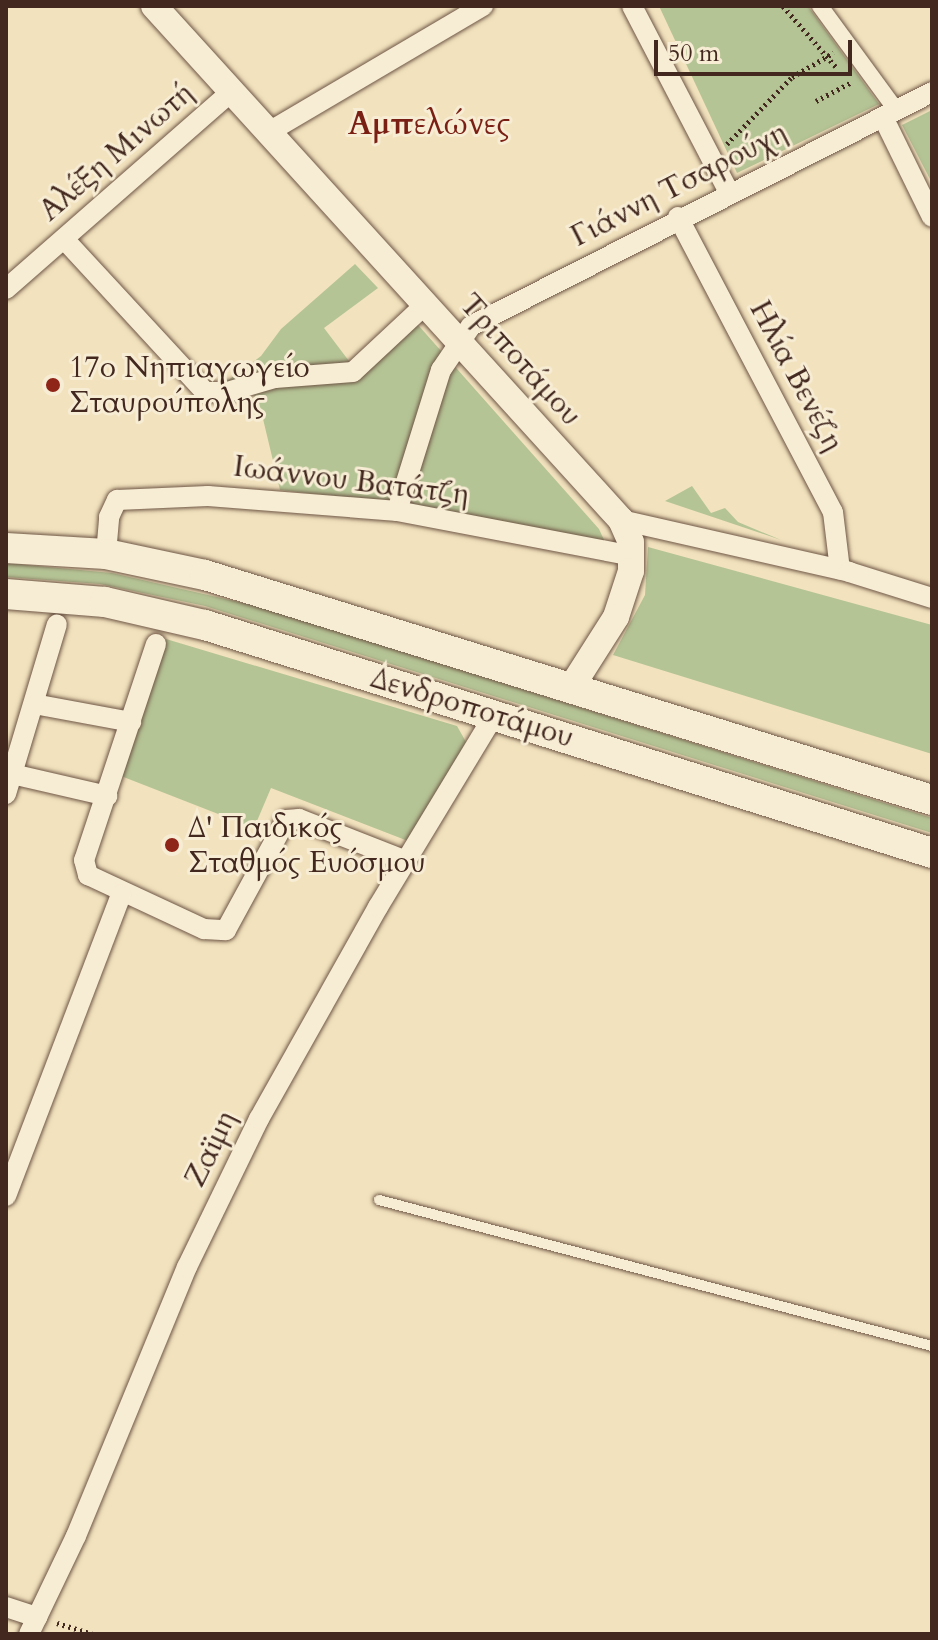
<!DOCTYPE html>
<meta charset="utf-8">
<style>
body{margin:0}
#map{position:relative;width:938px;height:1640px;overflow:hidden;background:#f2e2bd;font-family:Cardo,serif}
div>[style]{position:absolute}
[style*='--x']{left:calc(var(--x)*1px);top:calc(var(--y)*1px);width:calc(var(--w)*1px);rotate:calc(var(--a)*1deg)}
.green>*{inset:0;background:#b5c495}
.path>*{height:5px;margin-top:-2.5px;transform-origin:0;background:repeating-linear-gradient(90deg,#42281f 0 2px,transparent 0 6px)}
.roads{filter:drop-shadow(0 0 2px #6e5646) drop-shadow(0 0 2px #6e5646)}
.service>*{height:10px;margin:-5px;padding:0 5px;transform-origin:5px;border-radius:5px;background:#f7ecd4}
.pedestrian>*{height:16px;margin:-8px;padding:0 8px;transform-origin:8px;border-radius:8px;background:#f7ecd4}
.minor>*{height:20px;margin:-10px;padding:0 10px;transform-origin:10px;border-radius:10px;background:#f7ecd4}
.tertiary>*{height:26px;margin:-13px;padding:0 13px;transform-origin:13px;border-radius:13px;background:#f7ecd4}
.secondary>*{height:30px;margin:-15px;padding:0 15px;transform-origin:15px;border-radius:15px;background:#f7ecd4}
.dots>*{width:22px;height:22px;translate:-50% -50%;box-sizing:border-box;border:4px solid #f7ecd4;border-radius:50%}
span{translate:-50% -50%;white-space:nowrap;text-align:center;line-height:1.15;-webkit-text-stroke:6px #f7ecd4;paint-order:stroke}
.street-label{font-size:30px;color:#42281f}
.poi-label{font-size:30px;color:#42281f}
.left{translate:0 -50%;text-align:left}
.neighbourhood-label{font-size:32px;color:#7a1f14;font-weight:700}
.frame{position:absolute;inset:0;border:8px solid #42281f;pointer-events:none}
.scale{position:absolute;left:654px;top:40px;width:198px;height:36px;box-sizing:border-box;border:4px solid #42281f;border-top:0;padding-left:10px;font-size:24px;line-height:28px;white-space:nowrap;color:#42281f;-webkit-text-stroke:6px #f7ecd4;paint-order:stroke}
</style>
<div id="map">
<div class="green">
<i style="clip-path:polygon(659px 6px,808px 6px,879px 104px,737px 173px)"></i>
<i style="clip-path:polygon(932px 110px,932px 183px,902px 125px)"></i>
<i style="clip-path:polygon(355px 264px,378px 288px,324px 328px,352px 365px,411px 317px,599px 529px,605px 542px,419px 506px,280px 490px,258px 398px,227px 381px,261px 356px,281px 329px)"></i>
<i style="clip-path:polygon(692px 486px,711px 513px,725px 508px,738px 522px,781px 540px,665px 501px)"></i>
<i style="clip-path:polygon(648px 547px,932px 625px,932px 754px,613px 655px,645px 595px)"></i>
<i style="clip-path:polygon(6px 563px,112px 573px,260px 607px,932px 818px,932px 833px,205px 606px,100px 584px,6px 577px)"></i>
<i style="clip-path:polygon(166px 639px,457px 726px,466px 742px,408px 841px,271px 788px,254px 828px,121px 776px)"></i>
</div>
<div class="path">
<i style="--x:783;--y:6;--w:81;--a:49"></i>
<i style="--x:816;--y:101;--w:40;--a:-28"></i>
<i style="--x:727;--y:144;--w:93;--a:-45.9"></i>
<i style="--x:792;--y:77;--w:48;--a:-30.3"></i>
<i style="--x:57;--y:1623;--w:38;--a:17"></i>
</div>
<div class="roads">
<div class="service">
<i style="--x:379;--y:1200;--w:572;--a:14.79"></i>
</div>
<div class="pedestrian">
<i style="--x:820;--y:6;--w:129;--a:53.8"></i>
</div>
<div class="minor">
<i style="--x:632;--y:6;--w:210;--a:62.5"></i>
<i style="--x:883;--y:117;--w:111;--a:63.9"></i>
<i style="--x:267;--y:133;--w:251;--a:-30.5"></i>
<i style="--x:678;--y:217;--w:333;--a:62.3"></i>
<i style="--x:833;--y:512;--w:58;--a:83.1"></i>
<i style="--x:64;--y:239;--w:208;--a:47.3"></i>
<i style="--x:205;--y:392;--w:22;--a:0"></i>
<i style="--x:227;--y:392;--w:50;--a:-16.3"></i>
<i style="--x:275;--y:378;--w:78;--a:-4.4"></i>
<i style="--x:353;--y:372;--w:100;--a:-43"></i>
<i style="--x:6;--y:289;--w:299;--a:-41.2"></i>
<i style="--x:397;--y:511;--w:148;--a:-72.7"></i>
<i style="--x:441;--y:370;--w:53;--a:-55.7"></i>
<i style="--x:471;--y:326;--w:517;--a:-26.91"></i>
<i style="--x:621;--y:520;--w:234;--a:12.8"></i>
<i style="--x:849;--y:572;--w:87;--a:17.4"></i>
<i style="--x:106;--y:554;--w:37;--a:-85"></i>
<i style="--x:109;--y:517;--w:19;--a:-65"></i>
<i style="--x:117;--y:500;--w:91;--a:-2.5"></i>
<i style="--x:208;--y:496;--w:190;--a:4.5"></i>
<i style="--x:397;--y:511;--w:240;--a:10.8"></i>
<i style="--x:156;--y:644;--w:228;--a:108.4"></i>
<i style="--x:84;--y:860;--w:16;--a:75"></i>
<i style="--x:88;--y:875;--w:128;--a:25"></i>
<i style="--x:204;--y:929;--w:22;--a:3"></i>
<i style="--x:226;--y:930;--w:125;--a:-61.4"></i>
<i style="--x:286;--y:820;--w:13;--a:-4"></i>
<i style="--x:299;--y:819;--w:115;--a:21.4"></i>
<i style="--x:34;--y:704;--w:99;--a:10.5"></i>
<i style="--x:12;--y:774;--w:98;--a:13"></i>
<i style="--x:6;--y:794;--w:177;--a:-73.3"></i>
<i style="--x:6;--y:1196;--w:322;--a:-69.1"></i>
<i style="--x:6;--y:1607;--w:33;--a:18"></i>
<i style="--x:29;--y:1634;--w:109;--a:-64.4"></i>
<i style="--x:76;--y:1536;--w:291;--a:-67.6"></i>
<i style="--x:187;--y:1267;--w:165;--a:-64.1"></i>
<i style="--x:259;--y:1119;--w:243;--a:-60.7"></i>
<i style="--x:378;--y:907;--w:226;--a:-58.8"></i>
</div>
<div class="tertiary">
<i style="--x:154;--y:6;--w:694;--a:47.74"></i>
<i style="--x:621;--y:520;--w:24;--a:66"></i>
<i style="--x:631;--y:542;--w:29;--a:90"></i>
<i style="--x:631;--y:571;--w:48;--a:108.1"></i>
<i style="--x:616;--y:617;--w:82;--a:122.5"></i>
</div>
<div class="secondary">
<i style="--x:6;--y:548;--w:100;--a:3.4"></i>
<i style="--x:106;--y:554;--w:101;--a:12"></i>
<i style="--x:205;--y:575;--w:761;--a:17.2"></i>
<i style="--x:6;--y:594;--w:99;--a:4.6"></i>
<i style="--x:105;--y:602;--w:103;--a:13"></i>
<i style="--x:205;--y:625;--w:762;--a:17.41"></i>
</div>
</div>
<div class="dots">
<i style="left:53px;top:385px;background:#8f2418"></i>
<i style="left:172px;top:845px;background:#8f2418"></i>
</div>
<div class="street-label">
<span style="left:117px;top:152px;rotate:-41deg">Αλέξη Μινωτή</span>
<span style="left:679px;top:185px;rotate:-27deg">Γιάννη Τσαρούχη</span>
<span style="left:520px;top:360px;rotate:48deg">Τριποτάμου</span>
<span style="left:796px;top:376px;rotate:62deg">Ηλία Βενέζη</span>
<span style="left:351px;top:481px;rotate:7deg">Ιωάννου Βατάτζη</span>
<span style="left:472px;top:708px;rotate:17deg">Δενδροποτάμου</span>
<span style="left:211px;top:1149px;rotate:-64deg">Ζαϊμη</span>
</div>
<div class="poi-label">
<span class="left" style="left:69px;top:385px">17ο Νηπιαγωγείο<br>Σταυρούπολης</span>
<span class="left" style="left:188px;top:845px">Δ' Παιδικός<br>Σταθμός Ευόσμου</span>
</div>
<div class="neighbourhood-label">
<span style="left:429px;top:124px">Αμπελώνες</span>
</div>
<div class="frame"></div>
<div class="scale">50 m</div>
</div>
